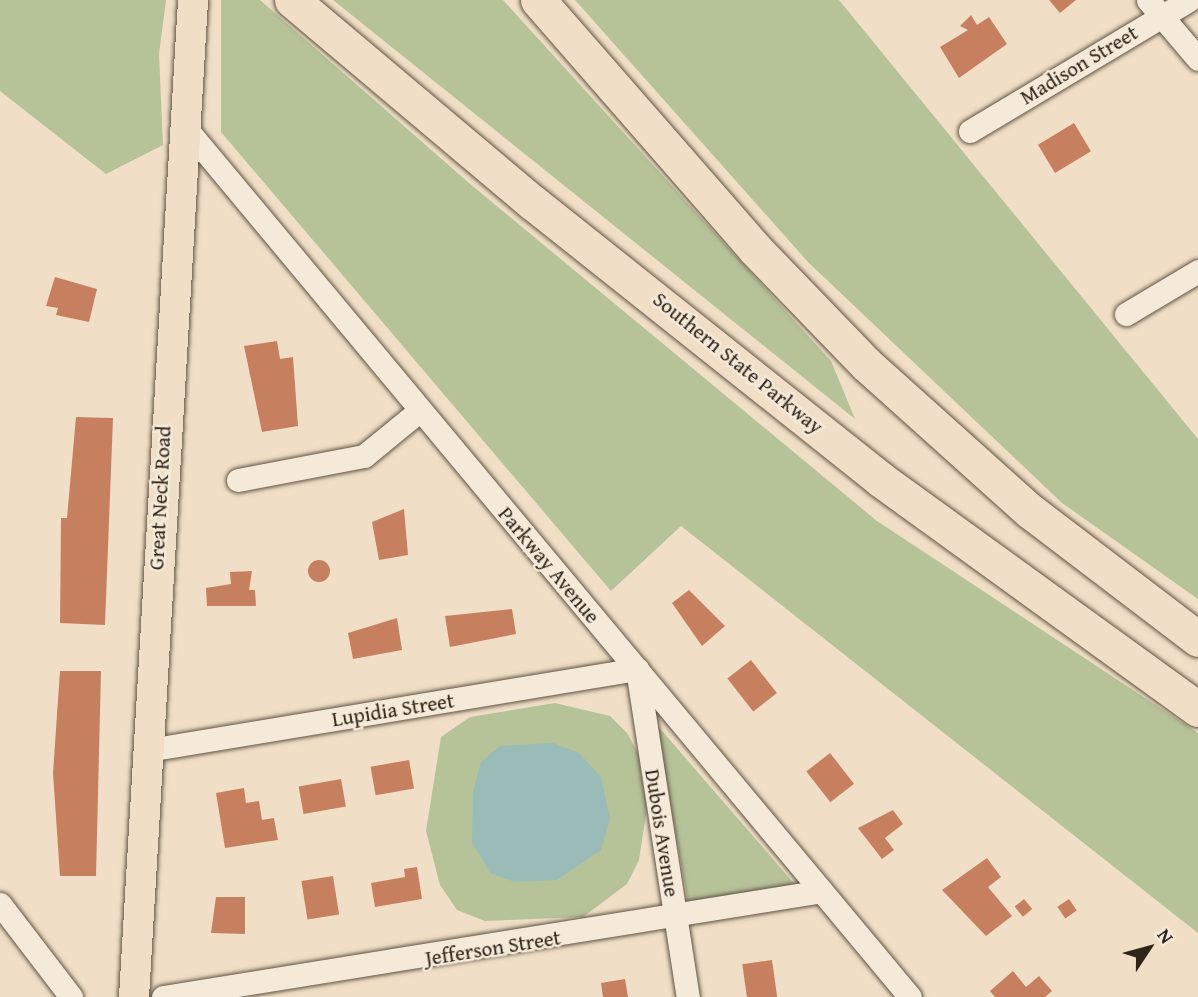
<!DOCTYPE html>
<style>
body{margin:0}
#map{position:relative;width:1198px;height:997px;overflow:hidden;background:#f0dfc6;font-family:"Gentium Book Plus",serif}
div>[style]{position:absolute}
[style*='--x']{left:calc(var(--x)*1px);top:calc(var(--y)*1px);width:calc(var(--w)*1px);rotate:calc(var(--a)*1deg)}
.green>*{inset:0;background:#b6c298}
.water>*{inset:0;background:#9abcb8}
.building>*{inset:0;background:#c6805f;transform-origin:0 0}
.round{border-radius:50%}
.roads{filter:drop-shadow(0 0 2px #605344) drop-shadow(0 0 2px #605344)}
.minor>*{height:23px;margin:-11.5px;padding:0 11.5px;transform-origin:11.5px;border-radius:11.5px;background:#f5eada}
.major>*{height:30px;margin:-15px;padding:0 15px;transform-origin:15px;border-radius:15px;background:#f0dfc6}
.highway>*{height:35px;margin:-17.5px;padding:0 17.5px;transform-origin:17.5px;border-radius:17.5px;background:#f0dfc6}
span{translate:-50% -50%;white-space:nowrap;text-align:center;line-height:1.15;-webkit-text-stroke:5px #f5eada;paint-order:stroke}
.street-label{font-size:21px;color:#302418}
.north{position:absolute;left:1114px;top:913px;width:70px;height:70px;-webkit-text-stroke:5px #f5eada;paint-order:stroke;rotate:54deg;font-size:19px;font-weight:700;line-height:28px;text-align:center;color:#302418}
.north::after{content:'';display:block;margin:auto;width:24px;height:32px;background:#302418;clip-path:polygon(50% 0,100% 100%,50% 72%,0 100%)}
</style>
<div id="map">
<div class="green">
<i style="clip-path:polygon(0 0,166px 0,159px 54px,163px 145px,106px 174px,0 91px)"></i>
<i style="clip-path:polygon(221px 0,260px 0,469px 183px,877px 521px,1198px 733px,1198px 933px,681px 526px,611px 591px,221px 132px)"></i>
<i style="clip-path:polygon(333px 0,503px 0,831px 361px,855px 419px)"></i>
<i style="clip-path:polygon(575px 0,839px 0,1198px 439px,1198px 599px,1062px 503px,808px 262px)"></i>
<i style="clip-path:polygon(555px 703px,610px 716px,627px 733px,638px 753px,647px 808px,639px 860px,627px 884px,583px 917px,485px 921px,457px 910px,440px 885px,426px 831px,441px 737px,470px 717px)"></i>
<i style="clip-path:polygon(656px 724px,797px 887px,688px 903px)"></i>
</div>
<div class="water">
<i style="clip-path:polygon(553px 743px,579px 753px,601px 777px,610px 819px,601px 850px,557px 880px,515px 882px,490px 873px,472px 842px,473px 792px,481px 762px,500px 746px)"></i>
</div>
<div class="building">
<i style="clip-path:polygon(1049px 0,1076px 0,1060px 13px)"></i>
<i style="clip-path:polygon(971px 15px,977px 25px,989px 17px,1007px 44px,959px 78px,940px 47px,968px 30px,960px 26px)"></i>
<i style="left:1074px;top:123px;width:33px;height:42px;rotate:59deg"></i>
<i style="clip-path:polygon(55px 277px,97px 289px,89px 322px,56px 315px,58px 308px,46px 306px)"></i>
<i style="clip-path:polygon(277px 341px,280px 359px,293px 357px,298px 426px,262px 432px,244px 346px)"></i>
<i style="clip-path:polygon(76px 417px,113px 418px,105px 625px,60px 623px,61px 518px,67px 518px)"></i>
<i style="clip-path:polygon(404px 509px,408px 555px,379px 560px,372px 522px)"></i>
<i class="round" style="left:308px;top:560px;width:22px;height:22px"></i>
<i style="clip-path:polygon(252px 571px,249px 590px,255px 590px,256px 606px,207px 606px,206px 588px,231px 584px,230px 572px)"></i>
<i style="clip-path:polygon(689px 590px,725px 626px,702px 646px,672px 603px)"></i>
<i style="clip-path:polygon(512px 609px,516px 634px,450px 647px,445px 616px)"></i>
<i style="clip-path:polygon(397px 618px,402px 650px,353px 659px,348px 633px)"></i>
<i style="left:751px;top:660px;width:42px;height:30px;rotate:52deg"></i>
<i style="clip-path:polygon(60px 671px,101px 671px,96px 876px,60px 876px,53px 773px)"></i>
<i style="left:830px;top:753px;width:39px;height:30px;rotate:52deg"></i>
<i style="left:409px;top:760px;width:29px;height:39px;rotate:80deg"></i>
<i style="left:341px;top:779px;width:28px;height:43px;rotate:80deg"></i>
<i style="clip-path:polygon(244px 788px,246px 803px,259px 801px,262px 820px,274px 818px,278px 840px,225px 848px,216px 793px)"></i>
<i style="clip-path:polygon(893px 810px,903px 824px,885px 838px,894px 850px,882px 859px,858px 828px)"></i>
<i style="clip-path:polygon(987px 858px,1001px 877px,988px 887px,1012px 916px,986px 936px,942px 890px)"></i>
<i style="clip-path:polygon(417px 867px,422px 899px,375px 907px,371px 883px,405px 877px,404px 869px)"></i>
<i style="left:333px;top:876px;width:39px;height:32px;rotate:81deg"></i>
<i style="clip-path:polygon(216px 897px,245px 897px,245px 934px,211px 933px)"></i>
<i style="left:1024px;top:899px;width:13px;height:12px;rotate:51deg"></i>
<i style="left:1069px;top:899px;width:14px;height:14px;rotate:56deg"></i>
<i style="left:772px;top:960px;width:37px;height:30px;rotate:82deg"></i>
<i style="clip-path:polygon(1013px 971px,1026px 987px,1039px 976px,1052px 991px,1045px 997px,995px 997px,990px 991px)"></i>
<i style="clip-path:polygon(625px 979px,628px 997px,603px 997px,601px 983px)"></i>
</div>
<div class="roads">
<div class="minor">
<i style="--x:1148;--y:0;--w:77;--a:49.7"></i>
<i style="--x:970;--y:131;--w:255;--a:-30.9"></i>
<i style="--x:189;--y:132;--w:1126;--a:50.19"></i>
<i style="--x:1126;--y:314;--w:84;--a:-30.8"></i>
<i style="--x:238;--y:480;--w:128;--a:-10.8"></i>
<i style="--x:364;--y:456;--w:71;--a:-39.3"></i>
<i style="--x:148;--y:750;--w:496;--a:-9.4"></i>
<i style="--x:637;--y:669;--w:332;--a:81.2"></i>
<i style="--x:0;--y:904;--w:117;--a:52.6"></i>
<i style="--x:163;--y:997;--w:667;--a:-9.14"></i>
</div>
<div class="major">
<i style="--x:134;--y:997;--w:999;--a:-86.61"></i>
</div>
<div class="highway">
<i style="--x:292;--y:0;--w:314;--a:40.1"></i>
<i style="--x:532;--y:202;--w:445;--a:38.5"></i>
<i style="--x:880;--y:479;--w:392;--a:35.9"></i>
<i style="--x:538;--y:0;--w:330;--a:48.9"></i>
<i style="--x:755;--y:249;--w:160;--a:46"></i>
<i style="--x:866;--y:364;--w:220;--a:41.9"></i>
<i style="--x:1030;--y:511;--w:211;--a:37.3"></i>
</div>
</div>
<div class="street-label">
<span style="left:1079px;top:65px;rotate:-31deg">Madison Street</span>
<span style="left:738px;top:363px;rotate:39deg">Southern State Parkway</span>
<span style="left:160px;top:498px;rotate:-87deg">Great Neck Road</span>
<span style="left:549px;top:565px;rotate:50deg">Parkway Avenue</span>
<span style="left:393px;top:710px;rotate:-9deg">Lupidia Street</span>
<span style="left:662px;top:833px;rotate:81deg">Dubois Avenue</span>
<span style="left:493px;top:948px;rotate:-9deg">Jefferson Street</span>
</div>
<div class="north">N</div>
</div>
